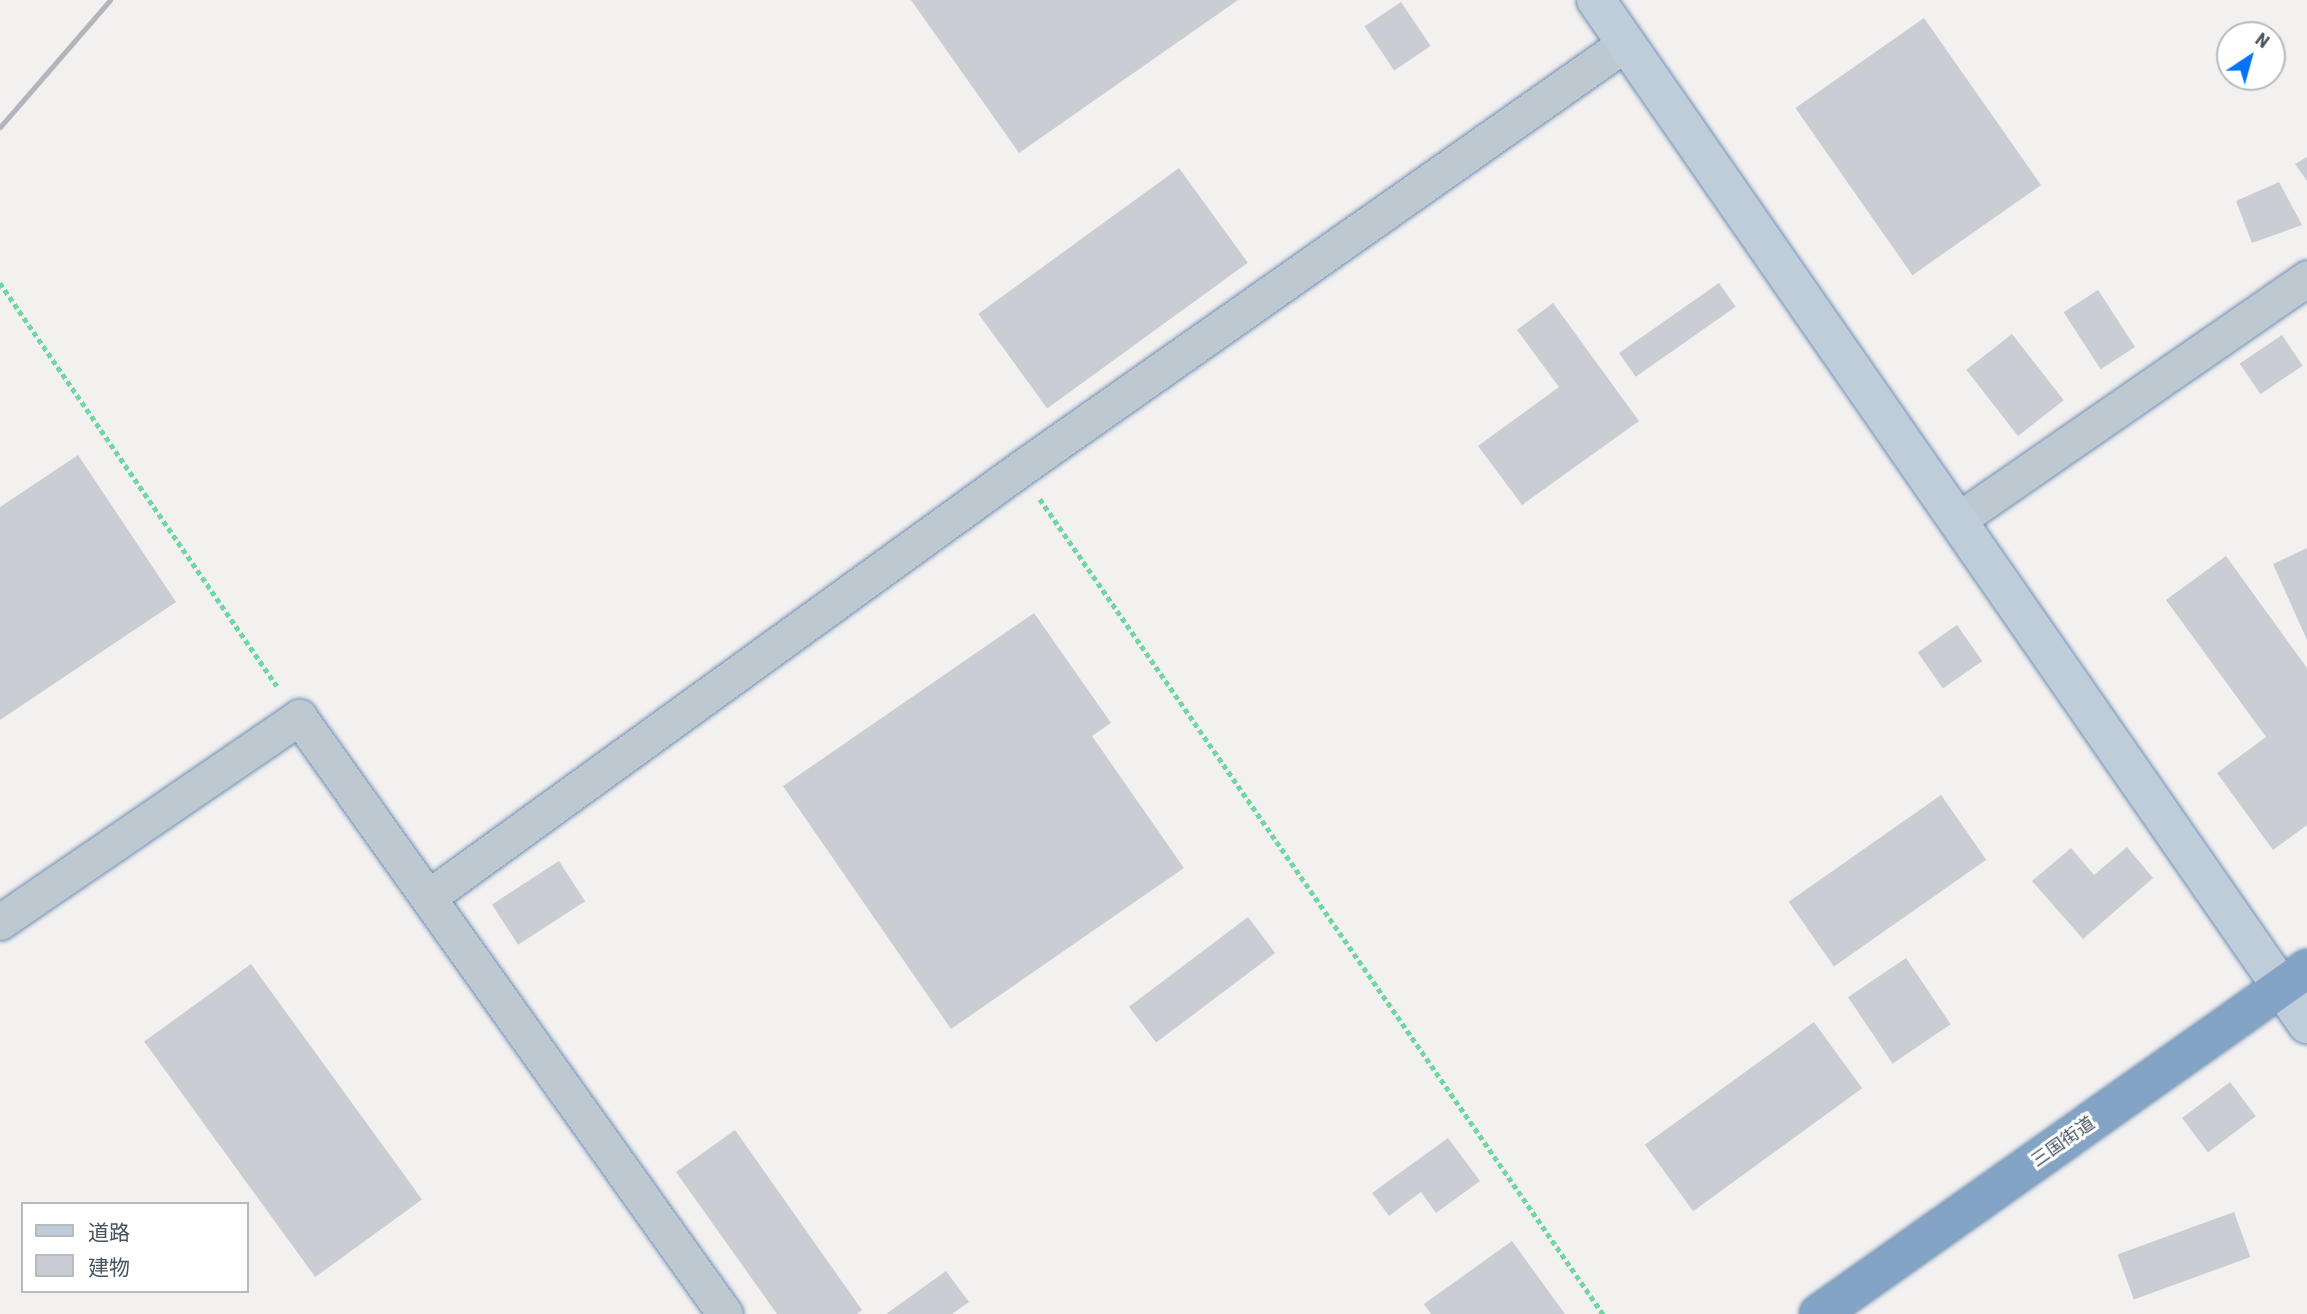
<!DOCTYPE html>
<meta charset="utf-8">
<style>
body{margin:0}
#map{position:relative;width:2307px;height:1314px;overflow:hidden;background:#f3f0f0;font-family:"Roboto Condensed","Noto Sans JP",sans-serif}
div>[style]{position:absolute}
[style*='--x']{left:calc(var(--x)*1px);top:calc(var(--y)*1px);width:calc(var(--w)*1px);rotate:calc(var(--a)*1deg)}
.building>*{inset:0;background:#cacdd3;transform-origin:0 0}
.path>*{height:4.5px;margin-top:-2.25px;transform-origin:0;background:repeating-linear-gradient(90deg,#6ed7a2 0 5px,transparent 0 8.5px)}
.roads{filter:drop-shadow(0 0 2px #6e8fb1) drop-shadow(0 0 2px #6e8fb1)}
.street>*{height:35px;margin:-17.5px;padding:0 17.5px;transform-origin:17.5px;border-radius:17.5px;background:#bdc8d1}
.secondary>*{height:38px;margin:-19px;padding:0 19px;transform-origin:19px;border-radius:19px;background:#bfccd9}
.highway>*{height:38px;margin:-19px;padding:0 19px;transform-origin:19px;border-radius:19px;background:#83a4c5}
.rail>*{height:5px;margin:-2.5px;padding:0 2.5px;transform-origin:2.5px;border-radius:2.5px;background:#b2b6bc}
span{translate:-50% -50%;white-space:nowrap;text-align:center;line-height:1.15;-webkit-text-stroke:6px #fff;paint-order:stroke}
.street-label{font-size:18px;color:#465460}
.legend{position:absolute;left:21px;top:1202px;width:228px;height:91px;box-sizing:border-box;background:#fff;border:2px solid #b5bbbf;margin:0;padding:9px 12px;list-style:none;font-size:21px;color:#465460}
.legend li{display:flex;align-items:center;gap:14px;height:35px}
.legend b{width:35px;border:2px solid #b5bbbf}
.north{position:absolute;left:2216px;top:21px;width:70px;height:70px;box-sizing:border-box;background:#fff;border:2px solid #b5bbbf;border-radius:50%;rotate:36deg;font-size:19px;font-weight:700;line-height:28px;text-align:center;color:#465460}
.north::after{content:'';display:block;margin:auto;width:24px;height:32px;background:#0473fa;clip-path:polygon(50% 0,100% 100%,50% 72%,0 100%)}
</style>
<div id="map">
<div class="building">
<i style="clip-path:polygon(911px 0,1238px 0,1019px 153px)"></i>
<i style="left:1401px;top:2px;width:53px;height:44px;rotate:56deg"></i>
<i style="left:1924px;top:18px;width:204px;height:157px;rotate:55deg"></i>
<i style="clip-path:polygon(2307px 157px,2307px 181px,2295px 164px)"></i>
<i style="left:1179px;top:168px;width:117px;height:248px;rotate:54deg"></i>
<i style="clip-path:polygon(2279px 182px,2302px 225px,2252px 243px,2236px 201px)"></i>
<i style="left:1719px;top:283px;width:29px;height:122px;rotate:55deg"></i>
<i style="left:2098px;top:290px;width:68px;height:41px;rotate:57deg"></i>
<i style="clip-path:polygon(1553px 303px,1639px 421px,1522px 505px,1478px 446px,1559px 387px,1517px 330px)"></i>
<i style="left:2012px;top:334px;width:84px;height:58px;rotate:52deg"></i>
<i style="left:2282px;top:335px;width:37px;height:51px;rotate:56deg"></i>
<i style="clip-path:polygon(78px 455px,176px 602px,0 720px,0 507px)"></i>
<i style="clip-path:polygon(2307px 548px,2307px 640px,2273px 564px)"></i>
<i style="clip-path:polygon(2226px 556px,2307px 668px,2307px 825px,2273px 850px,2217px 773px,2266px 737px,2166px 600px)"></i>
<i style="clip-path:polygon(1034px 613px,1111px 723px,1092px 736px,1184px 868px,951px 1029px,783px 786px)"></i>
<i style="left:1957px;top:625px;width:44px;height:48px;rotate:55deg"></i>
<i style="left:1941px;top:795px;width:79px;height:186px;rotate:55deg"></i>
<i style="clip-path:polygon(2127px 847px,2153px 878px,2083px 939px,2032px 881px,2071px 848px,2094px 875px)"></i>
<i style="left:559px;top:861px;width:48px;height:80px;rotate:57deg"></i>
<i style="left:1248px;top:917px;width:45px;height:149px;rotate:53deg"></i>
<i style="left:1906px;top:958px;width:80px;height:70px;rotate:56deg"></i>
<i style="left:251px;top:964px;width:291px;height:132px;rotate:54deg"></i>
<i style="left:1814px;top:1022px;width:82px;height:209px;rotate:54deg"></i>
<i style="left:2230px;top:1082px;width:43px;height:60px;rotate:53deg"></i>
<i style="clip-path:polygon(735px 1130px,862px 1310px,857px 1314px,777px 1314px,676px 1172px)"></i>
<i style="clip-path:polygon(1448px 1138px,1480px 1181px,1436px 1213px,1421px 1192px,1389px 1216px,1372px 1193px)"></i>
<i style="left:2234px;top:1212px;width:48px;height:124px;rotate:70deg"></i>
<i style="clip-path:polygon(1512px 1241px,1565px 1314px,1431px 1314px,1424px 1304px)"></i>
<i style="clip-path:polygon(946px 1271px,969px 1302px,952px 1314px,886px 1314px)"></i>
</div>
<div class="path">
<i style="--x:0;--y:283;--w:489;--a:55.5"></i>
<i style="--x:1040;--y:499;--w:991;--a:55.36"></i>
</div>
<div class="roads">
<div class="street">
<i style="--x:1958;--y:520;--w:425;--a:-34.7"></i>
<i style="--x:430;--y:896;--w:728;--a:-35.89"></i>
<i style="--x:1020;--y:469;--w:741;--a:-35.11"></i>
<i style="--x:0;--y:922;--w:363;--a:-34.4"></i>
<i style="--x:299;--y:717;--w:733;--a:54.49"></i>
</div>
<div class="secondary">
<i style="--x:1596;--y:0;--w:1247;--a:55.23"></i>
</div>
<div class="highway">
<i style="--x:1819;--y:1314;--w:598;--a:-35.26"></i>
</div>
</div>
<div class="rail">
<i style="--x:0;--y:127;--w:168;--a:-49.1"></i>
</div>
<div class="street-label">
<span style="left:2063px;top:1142px;rotate:-35deg">三国街道</span>
</div>
<ul class="legend">
<li><b style="height:9px;background:#bfccd9"></b>道路</li>
<li><b style="height:19px;background:#cacdd3"></b>建物</li>
</ul>
<div class="north">N</div>
</div>
